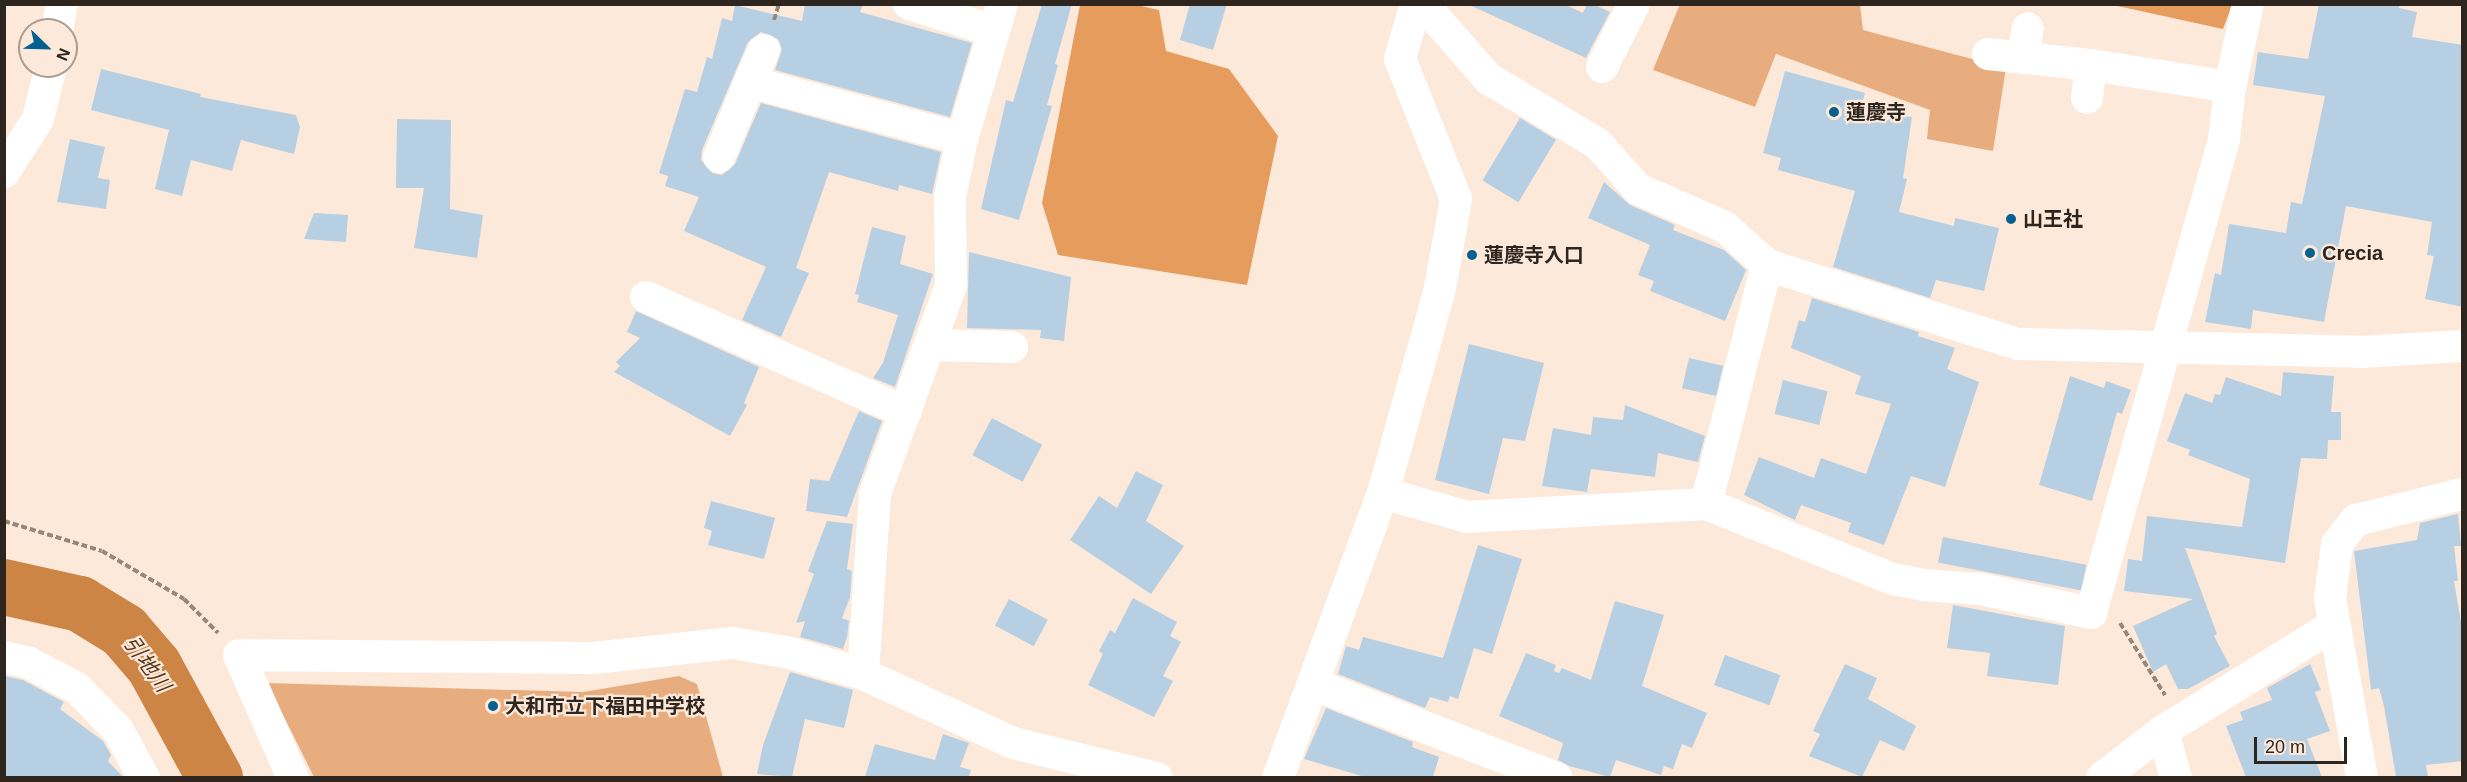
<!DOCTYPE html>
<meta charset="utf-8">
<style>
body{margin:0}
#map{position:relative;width:2467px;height:782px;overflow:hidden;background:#fde9da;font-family:Helvetica,"Noto Sans JP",sans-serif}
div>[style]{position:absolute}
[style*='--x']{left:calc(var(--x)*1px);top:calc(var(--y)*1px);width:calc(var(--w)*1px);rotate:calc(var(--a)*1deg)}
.green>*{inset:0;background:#e8ad7e}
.forest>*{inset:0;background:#e59c5d}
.river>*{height:56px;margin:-28px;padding:0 28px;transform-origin:28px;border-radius:28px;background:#cc8545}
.building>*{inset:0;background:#b7cfe2;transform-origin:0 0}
.path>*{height:4px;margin-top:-2px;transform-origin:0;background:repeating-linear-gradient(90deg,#96877c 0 6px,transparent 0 9px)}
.minor>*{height:32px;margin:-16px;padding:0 16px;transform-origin:16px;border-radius:16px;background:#fff}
.dots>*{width:16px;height:16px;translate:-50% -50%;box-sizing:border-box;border:3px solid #fde9da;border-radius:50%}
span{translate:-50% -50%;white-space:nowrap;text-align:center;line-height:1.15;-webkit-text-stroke:4.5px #fde9da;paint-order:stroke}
.poi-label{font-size:20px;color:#2e251e;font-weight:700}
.left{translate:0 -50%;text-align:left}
.water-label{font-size:21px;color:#56371c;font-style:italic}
.frame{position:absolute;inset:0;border:6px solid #2e251e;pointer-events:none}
.north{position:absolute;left:18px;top:18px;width:60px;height:60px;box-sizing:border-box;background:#fde9da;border:2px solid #aa9b8f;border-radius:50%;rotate:113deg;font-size:16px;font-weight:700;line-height:24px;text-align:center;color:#2e251e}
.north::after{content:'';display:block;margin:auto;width:21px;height:27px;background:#056091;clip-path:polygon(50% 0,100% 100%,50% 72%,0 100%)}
.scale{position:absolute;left:2254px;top:737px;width:93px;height:27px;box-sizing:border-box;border:3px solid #2e251e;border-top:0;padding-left:8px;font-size:18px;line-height:21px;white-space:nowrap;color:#2e251e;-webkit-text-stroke:4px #fde9da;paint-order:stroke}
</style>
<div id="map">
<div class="green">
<i style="clip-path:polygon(1680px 4px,1860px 5px,1863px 30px,2006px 68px,1993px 151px,1927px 139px,1930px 110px,1776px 54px,1755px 107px,1653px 70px)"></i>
<i style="clip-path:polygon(679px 676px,697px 684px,723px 777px,314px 777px,267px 683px,583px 692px)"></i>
</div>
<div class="forest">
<i style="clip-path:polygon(1080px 5px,1137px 5px,1159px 10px,1166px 51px,1229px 69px,1278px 136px,1247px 285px,1058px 255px,1042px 203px)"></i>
<i style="clip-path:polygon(2113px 5px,2232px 5px,2223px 29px)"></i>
</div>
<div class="river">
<i style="--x:4;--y:587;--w:78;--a:12.6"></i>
<i style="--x:80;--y:604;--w:52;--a:31.5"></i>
<i style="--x:124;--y:631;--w:46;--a:49.4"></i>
<i style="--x:154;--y:666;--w:128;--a:61.4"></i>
</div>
<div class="building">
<i style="clip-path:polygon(805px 4px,863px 4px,860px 12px,972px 43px,950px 117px,775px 70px,782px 49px,778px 39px,761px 32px,748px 42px,702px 150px,701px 160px,712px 173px,722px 175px,735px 164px,761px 103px,941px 152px,932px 194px,899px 185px,898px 191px,829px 172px,796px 268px,809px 273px,781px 337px,742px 320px,766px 267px,684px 231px,699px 197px,665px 186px,668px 176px,659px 173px,685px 89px,697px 92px,707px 57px,712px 59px,722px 18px,732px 21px,735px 5px,802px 21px)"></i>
<i style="clip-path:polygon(1042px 4px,1072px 4px,1055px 64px,1058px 65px,1047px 105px,1052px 106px,1019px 220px,981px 209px,1006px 100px,1013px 102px)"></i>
<i style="clip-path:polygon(1190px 4px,1227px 4px,1213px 50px,1180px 40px)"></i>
<i style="clip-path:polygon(1467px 4px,1564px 4px,1583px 13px,1587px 4px,1593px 4px,1610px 12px,1586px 58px)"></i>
<i style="clip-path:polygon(2319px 4px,2399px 4px,2399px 8px,2417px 12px,2412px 37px,2463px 45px,2463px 307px,2425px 299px,2434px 256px,2427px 255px,2432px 222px,2346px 206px,2324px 322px,2253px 310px,2251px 329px,2205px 322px,2215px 273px,2221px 275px,2229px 224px,2286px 233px,2291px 202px,2302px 204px,2325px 96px,2253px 85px,2258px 52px,2308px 59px)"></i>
<i style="clip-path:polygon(101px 69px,201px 94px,200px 97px,296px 115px,300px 127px,294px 154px,241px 140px,232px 171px,191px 160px,182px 196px,155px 189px,169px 130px,91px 110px)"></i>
<i style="clip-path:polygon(1785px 71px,1865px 93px,1860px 110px,1912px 117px,1903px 178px,1907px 179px,1899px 212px,1954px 226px,1955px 218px,1999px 228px,1984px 291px,1936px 280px,1930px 298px,1833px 267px,1855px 191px,1778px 170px,1781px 158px,1763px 153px)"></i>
<i style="left:1520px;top:118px;width:42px;height:73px;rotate:31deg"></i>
<i style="clip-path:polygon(397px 119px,451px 120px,450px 209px,483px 215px,477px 258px,414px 248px,424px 188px,396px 188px)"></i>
<i style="clip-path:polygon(70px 139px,105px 147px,98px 178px,110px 180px,106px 209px,57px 202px)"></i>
<i style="clip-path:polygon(1604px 182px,1630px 205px,1675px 225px,1673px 230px,1724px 250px,1746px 270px,1725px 321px,1650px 291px,1654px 281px,1638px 275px,1650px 245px,1588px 218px)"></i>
<i style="clip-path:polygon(314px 213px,348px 215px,346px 242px,304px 239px)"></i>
<i style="clip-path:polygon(872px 227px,906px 236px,900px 264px,933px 274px,895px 387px,873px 378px,883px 363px,898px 315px,857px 302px,859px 295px,855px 294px)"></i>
<i style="clip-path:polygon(969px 252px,1071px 277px,1064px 341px,1040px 338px,1041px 330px,967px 328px)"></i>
<i style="clip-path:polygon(1812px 298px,1919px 332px,1918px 336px,1955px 348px,1947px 369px,1979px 382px,1945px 487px,1911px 476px,1884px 545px,1848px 532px,1851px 523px,1801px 505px,1795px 520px,1744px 495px,1759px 457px,1814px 478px,1821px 458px,1866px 474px,1891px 404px,1855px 394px,1861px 376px,1791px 348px,1799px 320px,1805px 322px)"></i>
<i style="clip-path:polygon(636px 311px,759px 367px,744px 403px,747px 405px,730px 436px,614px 372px,620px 366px,616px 362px,640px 338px,627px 332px)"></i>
<i style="clip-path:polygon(1469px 344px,1544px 363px,1525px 441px,1503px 438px,1489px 494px,1435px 480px)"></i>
<i style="left:1689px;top:358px;width:35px;height:31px;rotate:13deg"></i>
<i style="clip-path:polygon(2283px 372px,2334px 376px,2331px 412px,2341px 412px,2341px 440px,2328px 440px,2327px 459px,2301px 458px,2285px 563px,2185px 548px,2217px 634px,2214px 636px,2230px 666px,2188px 689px,2178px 689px,2166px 664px,2153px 672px,2133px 626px,2193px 599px,2124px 591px,2128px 559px,2142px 561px,2147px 516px,2242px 527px,2250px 479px,2188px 455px,2190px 450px,2167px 441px,2185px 393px,2212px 403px,2215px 394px,2220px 395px,2226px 377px,2281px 396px)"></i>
<i style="clip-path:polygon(2070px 376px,2104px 388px,2106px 381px,2131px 390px,2122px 414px,2117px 412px,2092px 501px,2039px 485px)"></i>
<i style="left:1783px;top:380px;width:46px;height:35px;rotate:14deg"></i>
<i style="clip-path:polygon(1625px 405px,1705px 436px,1698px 462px,1658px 453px,1655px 477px,1591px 469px,1587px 492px,1542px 486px,1553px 428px,1591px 435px,1593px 417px,1623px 420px)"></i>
<i style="clip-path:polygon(859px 411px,882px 421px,847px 517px,806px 511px,810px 479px,829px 481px)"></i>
<i style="left:992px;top:418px;width:57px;height:42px;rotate:28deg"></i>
<i style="clip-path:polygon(1136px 471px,1163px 485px,1146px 521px,1184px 546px,1151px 594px,1070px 540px,1099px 496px,1117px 508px)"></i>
<i style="clip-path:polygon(711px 501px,775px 518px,764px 559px,708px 545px,712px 531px,704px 528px)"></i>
<i style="clip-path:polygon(2458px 514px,2461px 546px,2454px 546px,2458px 581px,2454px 581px,2463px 634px,2463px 761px,2426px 765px,2428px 777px,2396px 777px,2384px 706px,2379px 688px,2371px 690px,2354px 551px,2417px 540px,2420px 523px)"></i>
<i style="clip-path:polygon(827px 521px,853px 524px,847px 569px,852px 571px,850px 597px,842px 618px,849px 621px,847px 637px,843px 649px,800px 637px,805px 621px,796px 623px,814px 574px,808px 571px)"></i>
<i style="left:1943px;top:537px;width:146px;height:26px;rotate:11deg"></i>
<i style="clip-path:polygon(1478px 545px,1522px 559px,1492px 654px,1474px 648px,1458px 699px,1450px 696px,1448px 702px,1430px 697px,1425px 708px,1338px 674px,1346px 646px,1359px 650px,1363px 637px,1443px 658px)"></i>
<i style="clip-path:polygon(1133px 598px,1177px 622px,1170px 636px,1181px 642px,1163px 676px,1173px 681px,1154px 717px,1088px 685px,1103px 654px,1099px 651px,1110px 630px,1115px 633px)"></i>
<i style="left:1009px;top:599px;width:44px;height:30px;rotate:28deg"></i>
<i style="clip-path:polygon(1615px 601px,1664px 615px,1642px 686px,1707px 713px,1692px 748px,1682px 744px,1673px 769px,1664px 766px,1661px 775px,1616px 760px,1610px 777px,1569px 766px,1558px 760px,1563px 743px,1499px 716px,1526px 653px,1556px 665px,1554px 671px,1559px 673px,1562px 668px,1591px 680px)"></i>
<i style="clip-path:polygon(1953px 605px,2065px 626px,2058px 685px,1987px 676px,1990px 653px,1947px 648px)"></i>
<i style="left:1725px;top:655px;width:59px;height:32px;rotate:20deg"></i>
<i style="clip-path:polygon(1845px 664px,1877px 678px,1868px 699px,1916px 726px,1904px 751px,1880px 740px,1862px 777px,1809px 756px,1820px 734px,1813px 731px)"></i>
<i style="clip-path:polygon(2310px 664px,2321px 690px,2315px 692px,2330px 731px,2307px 739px,2322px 777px,2246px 777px,2226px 726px,2243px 720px,2240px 712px,2272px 700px,2267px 688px)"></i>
<i style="clip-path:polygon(790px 672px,853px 690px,844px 728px,805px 719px,792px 777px,757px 774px,763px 745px)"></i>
<i style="clip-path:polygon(4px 676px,23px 680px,64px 702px,60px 709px,103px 741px,111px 755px,108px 761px,123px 777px,4px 777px)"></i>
<i style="clip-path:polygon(1326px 708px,1413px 742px,1412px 747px,1439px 757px,1433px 777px,1365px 777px,1304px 759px)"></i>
<i style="clip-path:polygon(943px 734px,969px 743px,960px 767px,971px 770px,969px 777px,865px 777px,875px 744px,935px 760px)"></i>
</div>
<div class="path">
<i style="--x:774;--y:20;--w:17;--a:-73"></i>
<i style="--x:4;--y:521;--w:102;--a:17"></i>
<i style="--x:102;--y:551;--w:95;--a:30.3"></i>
<i style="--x:184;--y:599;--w:48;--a:45"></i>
<i style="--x:2120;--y:623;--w:85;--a:58"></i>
</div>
<div class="minor">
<i style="--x:909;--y:4;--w:89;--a:17.6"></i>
<i style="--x:1423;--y:4;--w:100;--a:48.7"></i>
<i style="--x:1489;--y:79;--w:127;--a:30.8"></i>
<i style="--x:1598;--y:144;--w:60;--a:48.4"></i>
<i style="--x:1638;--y:189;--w:95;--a:23.6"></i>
<i style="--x:1725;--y:227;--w:57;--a:42.1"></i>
<i style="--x:1767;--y:265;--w:263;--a:17.5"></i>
<i style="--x:2018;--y:344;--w:344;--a:1.3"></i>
<i style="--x:2362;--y:352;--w:100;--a:-3.4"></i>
<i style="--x:57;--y:30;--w:26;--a:-79"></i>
<i style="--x:764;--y:50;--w:35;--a:114"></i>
<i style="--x:750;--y:82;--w:220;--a:15"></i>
<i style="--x:1988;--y:54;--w:104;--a:6.1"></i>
<i style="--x:2091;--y:65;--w:141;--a:9"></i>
<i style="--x:2023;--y:58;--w:30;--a:-81"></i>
<i style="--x:1602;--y:67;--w:71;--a:-63.1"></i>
<i style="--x:2087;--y:98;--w:33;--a:-83"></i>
<i style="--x:719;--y:157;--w:81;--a:-67.5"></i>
<i style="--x:4;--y:172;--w:63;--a:-57.3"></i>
<i style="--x:38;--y:119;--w:55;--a:-76.2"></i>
<i style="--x:646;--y:297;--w:284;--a:23.9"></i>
<i style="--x:930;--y:345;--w:82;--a:1.4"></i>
<i style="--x:1383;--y:493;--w:87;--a:15.9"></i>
<i style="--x:1467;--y:517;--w:239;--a:-3.1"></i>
<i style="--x:1706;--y:504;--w:201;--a:21.9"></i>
<i style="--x:1893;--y:579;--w:33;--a:11"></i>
<i style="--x:1925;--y:585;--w:56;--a:4.1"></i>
<i style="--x:1981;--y:589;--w:113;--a:12.3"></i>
<i style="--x:2091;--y:613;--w:492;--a:-74.3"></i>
<i style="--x:2224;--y:139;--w:52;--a:-83.4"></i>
<i style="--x:2230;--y:87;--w:85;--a:-77.8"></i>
<i style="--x:1706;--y:504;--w:247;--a:-75.7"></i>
<i style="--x:4;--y:657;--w:26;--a:13"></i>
<i style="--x:29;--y:663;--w:54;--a:27.5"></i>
<i style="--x:77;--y:688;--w:59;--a:45.7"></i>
<i style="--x:118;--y:730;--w:55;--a:61.6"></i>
<i style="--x:863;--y:674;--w:180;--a:-86.2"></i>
<i style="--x:875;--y:494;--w:222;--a:-70"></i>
<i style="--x:951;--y:285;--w:88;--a:-90.7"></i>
<i style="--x:950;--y:197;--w:59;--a:-78.3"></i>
<i style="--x:962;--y:139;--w:141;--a:-73.5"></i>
<i style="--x:1313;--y:684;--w:261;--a:21.1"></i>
<i style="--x:293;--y:778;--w:134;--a:-113.7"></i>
<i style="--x:239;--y:655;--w:355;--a:0.5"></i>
<i style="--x:594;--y:658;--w:140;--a:-6.2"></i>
<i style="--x:733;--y:643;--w:58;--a:10"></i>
<i style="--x:790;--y:653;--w:76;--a:16"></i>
<i style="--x:863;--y:674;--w:165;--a:24.7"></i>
<i style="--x:1013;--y:743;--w:148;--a:13.7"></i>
<i style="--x:1278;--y:778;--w:304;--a:-69.8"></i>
<i style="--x:1383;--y:493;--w:208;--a:-74.4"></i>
<i style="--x:1439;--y:293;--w:96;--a:-79.7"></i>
<i style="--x:1456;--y:199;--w:151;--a:-111.8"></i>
<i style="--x:1400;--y:59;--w:57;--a:-73.8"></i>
<i style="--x:2102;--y:778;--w:77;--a:-37.6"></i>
<i style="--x:2176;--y:778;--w:49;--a:-105.5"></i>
<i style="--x:2163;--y:731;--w:201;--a:-31.8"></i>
<i style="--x:2362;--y:778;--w:183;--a:-100.1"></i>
<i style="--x:2330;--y:598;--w:54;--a:-82.6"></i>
<i style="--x:2337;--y:544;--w:31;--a:-52"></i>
<i style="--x:2356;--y:520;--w:109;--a:-13.8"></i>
</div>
<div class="dots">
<i style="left:1834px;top:112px;background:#056091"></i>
<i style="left:2011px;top:219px;background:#056091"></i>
<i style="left:2310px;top:253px;background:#056091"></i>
<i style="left:1472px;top:255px;background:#056091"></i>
<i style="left:493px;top:706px;background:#056091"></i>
</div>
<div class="poi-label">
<span class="left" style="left:1846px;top:112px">蓮慶寺</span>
<span class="left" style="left:2023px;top:219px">山王社</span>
<span class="left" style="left:2322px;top:253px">Crecia</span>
<span class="left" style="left:1484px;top:255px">蓮慶寺入口</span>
<span class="left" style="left:505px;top:706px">大和市立下福田中学校</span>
</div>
<div class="water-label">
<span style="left:147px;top:664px;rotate:54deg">引地川</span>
</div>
<div class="frame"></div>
<div class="north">N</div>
<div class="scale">20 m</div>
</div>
